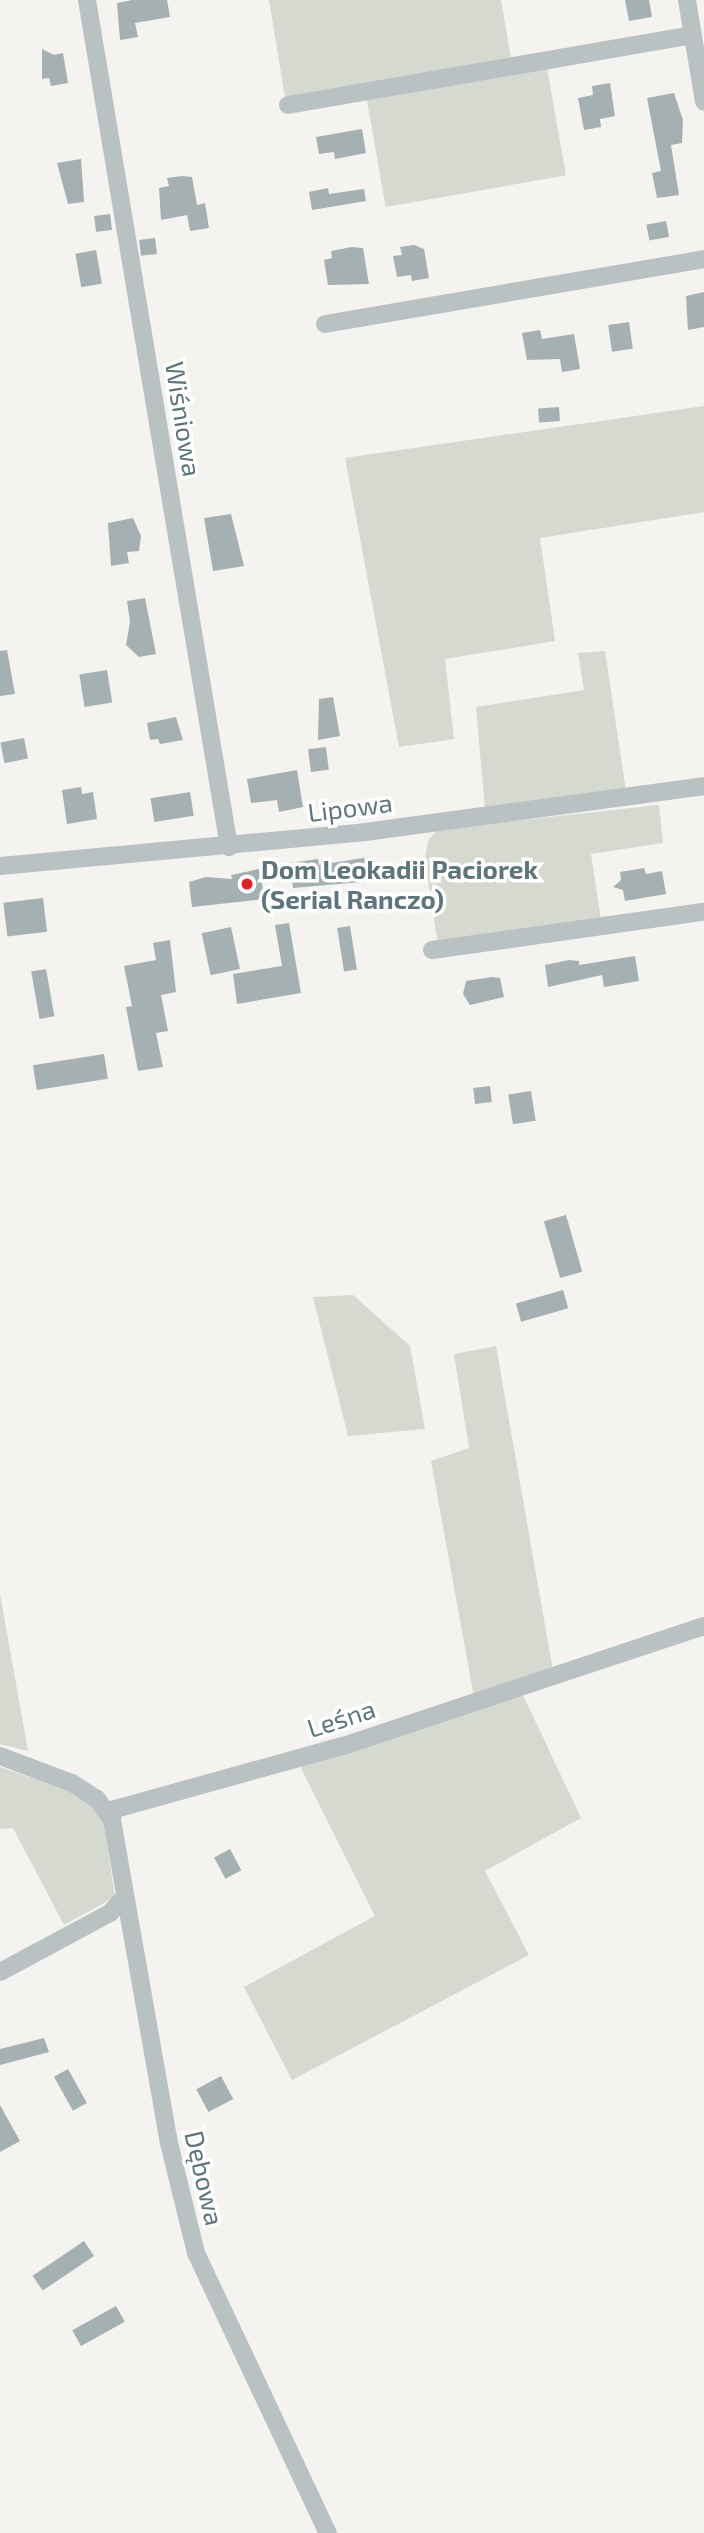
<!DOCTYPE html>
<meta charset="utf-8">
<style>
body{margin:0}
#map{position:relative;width:704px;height:2533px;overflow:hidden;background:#f4f3ef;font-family:"Exo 2",sans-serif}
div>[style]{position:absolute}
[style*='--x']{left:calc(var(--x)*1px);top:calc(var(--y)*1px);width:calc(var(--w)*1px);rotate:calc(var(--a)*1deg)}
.green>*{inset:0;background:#d5d9cf;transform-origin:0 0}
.building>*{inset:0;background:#a5b0b2;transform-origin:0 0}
.minor>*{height:18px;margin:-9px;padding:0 9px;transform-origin:9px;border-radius:9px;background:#bac1c3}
.dots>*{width:19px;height:19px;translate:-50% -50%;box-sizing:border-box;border:4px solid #fff;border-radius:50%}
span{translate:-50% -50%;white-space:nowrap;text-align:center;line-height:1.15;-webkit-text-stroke:7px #fff;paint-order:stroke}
.street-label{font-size:26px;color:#5e767b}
.poi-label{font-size:26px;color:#5e767b;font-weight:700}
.left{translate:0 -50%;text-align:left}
</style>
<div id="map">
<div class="green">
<i style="clip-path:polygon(269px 0,501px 0,511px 59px,285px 97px)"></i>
<i style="left:547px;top:68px;width:109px;height:183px;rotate:80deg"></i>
<i style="clip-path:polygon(704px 406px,704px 512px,540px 538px,555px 641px,445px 659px,454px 739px,399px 747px,345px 458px)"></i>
<i style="clip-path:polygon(605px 651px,626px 791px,485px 809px,476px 707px,584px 690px,578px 653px)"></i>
<i style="clip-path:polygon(659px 805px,663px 843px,591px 854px,601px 920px,438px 945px,425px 860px,428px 841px,438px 829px)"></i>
<i style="clip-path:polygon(353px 1295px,410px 1346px,425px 1429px,348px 1436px,313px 1297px)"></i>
<i style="clip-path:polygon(496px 1346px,553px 1671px,474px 1697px,431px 1461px,469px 1448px,454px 1354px)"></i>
<i style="clip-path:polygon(0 1594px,28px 1751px,0 1744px)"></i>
<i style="clip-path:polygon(522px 1693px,581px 1818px,485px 1871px,529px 1955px,292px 2080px,244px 1987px,375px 1916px,300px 1766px)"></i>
<i style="clip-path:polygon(0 1767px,77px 1793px,103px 1818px,115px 1897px,64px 1925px,13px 1828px,0 1829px)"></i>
</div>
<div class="building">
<i style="clip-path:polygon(132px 0,167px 0,170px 17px,135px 23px,138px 37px,120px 40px,117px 3px)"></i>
<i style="clip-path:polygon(625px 0,649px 0,652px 17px,629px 21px)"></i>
<i style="clip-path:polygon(42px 49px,54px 55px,63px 53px,68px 83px,51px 86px,49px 78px,42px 79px)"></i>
<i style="clip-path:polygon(610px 83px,615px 116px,600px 119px,601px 127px,584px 130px,578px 98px,593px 95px,592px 86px)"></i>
<i style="clip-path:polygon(674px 93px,683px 120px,682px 143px,671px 145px,679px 195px,657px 198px,652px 173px,661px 171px,647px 98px)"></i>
<i style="clip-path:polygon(362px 129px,366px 153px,335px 159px,334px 152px,319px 154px,316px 137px)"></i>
<i style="clip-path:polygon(81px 159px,84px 202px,68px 204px,57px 163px)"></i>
<i style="clip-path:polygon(182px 176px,192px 177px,197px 205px,205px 203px,209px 228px,190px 231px,187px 215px,161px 220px,159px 188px,169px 186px,167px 178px)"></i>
<i style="clip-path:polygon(328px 188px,329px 194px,364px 189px,366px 201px,312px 210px,309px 192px)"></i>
<i style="left:110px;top:214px;width:16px;height:16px;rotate:83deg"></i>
<i style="left:666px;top:221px;width:16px;height:20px;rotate:79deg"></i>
<i style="left:155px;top:238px;width:16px;height:16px;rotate:83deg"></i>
<i style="clip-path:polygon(414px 245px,424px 249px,429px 278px,412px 281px,411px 275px,397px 277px,393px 256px,402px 255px,400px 247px)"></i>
<i style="clip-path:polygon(352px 247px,363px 248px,369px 284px,328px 285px,324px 260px,332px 258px,331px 251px)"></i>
<i style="left:96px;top:250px;width:34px;height:21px;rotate:80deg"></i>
<i style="clip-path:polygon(704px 292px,704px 327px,688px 330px,686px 296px)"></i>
<i style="left:629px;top:322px;width:27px;height:21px;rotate:82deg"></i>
<i style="clip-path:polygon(540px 330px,542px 339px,574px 334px,580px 369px,562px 372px,560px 359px,527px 360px,522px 333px)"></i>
<i style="left:559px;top:407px;width:14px;height:21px;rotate:86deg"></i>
<i style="clip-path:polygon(231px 514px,244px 566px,213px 571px,204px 518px)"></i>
<i style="clip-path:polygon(133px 518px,141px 536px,139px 551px,127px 552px,129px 563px,111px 566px,108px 523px)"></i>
<i style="clip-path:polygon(145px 598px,156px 654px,139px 657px,126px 645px,130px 622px,127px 601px)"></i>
<i style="clip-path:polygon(7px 650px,15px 694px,0 696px,0 651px)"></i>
<i style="left:107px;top:670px;width:33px;height:28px;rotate:81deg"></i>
<i style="clip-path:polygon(333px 697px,340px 736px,318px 740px,319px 699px)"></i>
<i style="clip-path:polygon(176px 717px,183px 740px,160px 744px,158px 739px,150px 740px,147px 723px)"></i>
<i style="left:24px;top:738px;width:21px;height:24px;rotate:79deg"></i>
<i style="left:326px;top:747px;width:23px;height:18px;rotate:83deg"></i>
<i style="clip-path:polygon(297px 770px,303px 807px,279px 812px,277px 800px,251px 803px,247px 779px)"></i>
<i style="clip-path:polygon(81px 787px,82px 794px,93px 792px,97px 819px,67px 824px,62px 790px)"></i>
<i style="left:190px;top:792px;width:24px;height:40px;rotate:81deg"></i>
<i style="clip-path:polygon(369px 857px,373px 881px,293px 888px,290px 863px,318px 859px,319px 865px)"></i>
<i style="clip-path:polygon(644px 868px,646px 874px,662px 871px,666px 894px,625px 901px,623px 890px,613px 887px,621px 880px,620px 872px)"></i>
<i style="clip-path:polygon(259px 869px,265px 899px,192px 907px,189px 882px,206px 877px,232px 879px,231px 875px)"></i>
<i style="left:43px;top:898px;width:34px;height:40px;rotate:83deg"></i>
<i style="clip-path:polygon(289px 923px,301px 993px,237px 1004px,233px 974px,282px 966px,275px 925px)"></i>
<i style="left:350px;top:926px;width:44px;height:13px;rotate:81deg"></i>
<i style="left:231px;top:927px;width:43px;height:30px;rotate:78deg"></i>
<i style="clip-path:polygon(170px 940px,176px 992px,161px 995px,168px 1031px,156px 1033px,163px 1067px,138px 1071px,126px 1007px,132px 1006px,124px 966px,156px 960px,153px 943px)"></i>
<i style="clip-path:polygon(635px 956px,639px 981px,604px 987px,602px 975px,548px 987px,545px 965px,569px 960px,579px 961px,579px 965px)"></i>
<i style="left:46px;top:969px;width:48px;height:15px;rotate:80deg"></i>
<i style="clip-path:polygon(492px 977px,500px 978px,504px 997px,470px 1005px,463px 994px,466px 981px)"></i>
<i style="left:104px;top:1054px;width:25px;height:72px;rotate:81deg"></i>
<i style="left:490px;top:1086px;width:16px;height:17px;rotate:83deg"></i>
<i style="left:531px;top:1091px;width:30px;height:23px;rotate:81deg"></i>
<i style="left:566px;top:1215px;width:59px;height:23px;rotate:74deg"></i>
<i style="left:563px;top:1290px;width:19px;height:49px;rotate:74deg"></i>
<i style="left:230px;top:1849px;width:24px;height:18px;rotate:62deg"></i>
<i style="clip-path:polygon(44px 2038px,49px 2052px,0 2065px,0 2049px)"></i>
<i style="left:68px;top:2069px;width:39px;height:16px;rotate:61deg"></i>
<i style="left:221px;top:2076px;width:26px;height:28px;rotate:62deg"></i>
<i style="clip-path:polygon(0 2105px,20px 2141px,0 2152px)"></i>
<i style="left:84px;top:2241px;width:18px;height:62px;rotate:56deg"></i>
<i style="left:116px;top:2306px;width:18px;height:50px;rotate:61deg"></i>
</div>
<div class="minor">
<i style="--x:87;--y:0;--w:859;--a:80.48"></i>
<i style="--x:687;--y:0;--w:103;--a:80.5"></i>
<i style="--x:288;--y:105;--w:410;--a:-9.8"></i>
<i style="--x:325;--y:324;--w:385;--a:-9.7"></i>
<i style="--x:0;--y:866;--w:367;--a:-5.3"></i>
<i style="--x:365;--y:832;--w:342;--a:-7.7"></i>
<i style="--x:432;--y:950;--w:275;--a:-8"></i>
<i style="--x:0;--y:1756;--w:77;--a:20.6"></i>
<i style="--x:72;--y:1783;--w:30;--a:33"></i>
<i style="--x:97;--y:1799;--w:26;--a:54"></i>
<i style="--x:112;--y:1820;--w:324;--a:80"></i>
<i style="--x:168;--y:2139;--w:117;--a:76.2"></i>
<i style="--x:196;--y:2253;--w:310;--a:64.8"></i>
<i style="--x:108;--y:1811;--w:244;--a:-15.5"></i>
<i style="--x:343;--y:1746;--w:380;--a:-18.4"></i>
<i style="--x:0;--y:1972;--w:125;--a:-28.2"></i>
<i style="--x:110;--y:1913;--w:22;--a:-47"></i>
</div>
<div class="dots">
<i style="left:247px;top:884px;background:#e41f24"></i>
</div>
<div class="street-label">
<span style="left:184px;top:419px;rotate:81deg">Wiśniowa</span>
<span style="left:350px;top:807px;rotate:-7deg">Lipowa</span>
<span style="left:341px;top:1718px;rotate:-18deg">Leśna</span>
<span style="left:205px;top:2178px;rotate:77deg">Dębowa</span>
</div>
<div class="poi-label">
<span class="left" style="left:261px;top:884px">Dom Leokadii Paciorek<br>(Serial Ranczo)</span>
</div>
</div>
